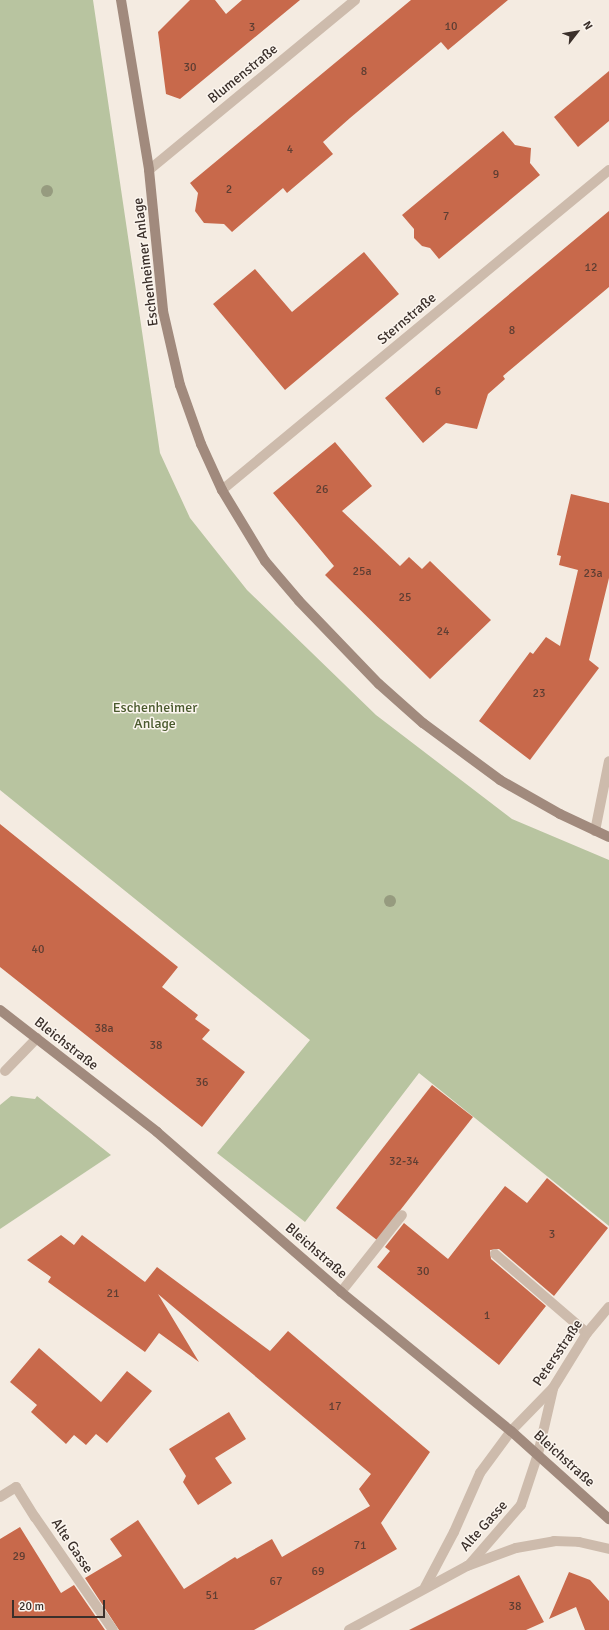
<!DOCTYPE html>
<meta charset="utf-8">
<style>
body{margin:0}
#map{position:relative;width:609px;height:1630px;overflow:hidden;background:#f4ebe1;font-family:Signika,sans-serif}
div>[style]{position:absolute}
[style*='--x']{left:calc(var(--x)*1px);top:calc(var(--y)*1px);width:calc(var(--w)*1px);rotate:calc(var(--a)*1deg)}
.green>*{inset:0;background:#b8c4a0}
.building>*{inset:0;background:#c8694b;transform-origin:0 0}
.lane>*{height:10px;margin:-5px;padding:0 5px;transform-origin:5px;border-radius:5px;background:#cdbbac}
.street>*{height:10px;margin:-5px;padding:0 5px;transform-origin:5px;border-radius:5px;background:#cdbbac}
.secondary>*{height:10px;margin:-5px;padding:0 5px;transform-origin:5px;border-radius:5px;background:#a18a7d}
.trees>*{width:12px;height:12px;margin:-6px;border-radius:50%;background:#969b7f}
span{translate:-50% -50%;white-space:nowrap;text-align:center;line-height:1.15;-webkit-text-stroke:3px #fbf5ee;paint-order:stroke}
.number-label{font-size:12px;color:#5e3e33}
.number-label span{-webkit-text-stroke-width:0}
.street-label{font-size:14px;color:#3b302b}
.park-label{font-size:14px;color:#4a5a2e}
.north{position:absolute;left:557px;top:12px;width:40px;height:40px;-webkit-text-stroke:3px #fbf5ee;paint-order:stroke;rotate:59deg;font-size:11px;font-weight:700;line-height:16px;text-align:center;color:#3b302b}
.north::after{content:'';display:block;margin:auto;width:14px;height:18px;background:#3b302b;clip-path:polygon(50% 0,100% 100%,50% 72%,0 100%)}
.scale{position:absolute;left:12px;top:1600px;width:93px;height:18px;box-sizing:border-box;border:2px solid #3b302b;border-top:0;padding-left:5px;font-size:12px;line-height:14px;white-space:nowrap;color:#3b302b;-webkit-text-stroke:3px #fbf5ee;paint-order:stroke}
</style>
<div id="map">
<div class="green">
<i style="clip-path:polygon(0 0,93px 0,160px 453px,190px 518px,247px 590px,376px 715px,512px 819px,609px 860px,609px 1226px,419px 1073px,305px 1222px,217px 1153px,310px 1040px,0 790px)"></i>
<i style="clip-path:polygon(11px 1096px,35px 1099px,37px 1096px,111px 1155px,0 1229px,0 1105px)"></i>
</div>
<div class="building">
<i style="clip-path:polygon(190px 0,215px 0,226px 14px,242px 0,300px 0,180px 99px,166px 94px,158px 32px)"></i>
<i style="clip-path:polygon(411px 0,508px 0,448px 50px,441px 42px,350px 118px,323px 142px,333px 154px,287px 193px,283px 188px,232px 232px,224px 224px,204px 223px,195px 211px,198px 193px,190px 183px)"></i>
<i style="clip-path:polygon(609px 71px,609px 121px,578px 147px,554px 117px)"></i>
<i style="clip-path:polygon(503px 131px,515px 145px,531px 148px,530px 163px,540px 175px,439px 259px,430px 248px,422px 246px,414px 238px,414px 229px,402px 215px)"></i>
<i style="clip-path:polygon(609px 211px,609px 287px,503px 376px,505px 379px,488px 394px,477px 429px,446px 423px,423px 443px,385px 398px)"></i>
<i style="clip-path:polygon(364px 252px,399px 294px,285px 390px,213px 304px,255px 269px,292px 312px)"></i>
<i style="clip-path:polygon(335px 442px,372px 486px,342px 511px,400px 566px,409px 557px,422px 569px,430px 561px,491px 620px,430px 679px,325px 575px,334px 566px,273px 493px)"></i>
<i style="clip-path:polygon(571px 494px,609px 503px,609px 578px,589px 660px,599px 668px,530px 760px,479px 721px,530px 652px,533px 654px,546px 637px,560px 646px,578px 570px,559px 565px,561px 556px,557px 555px)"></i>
<i style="clip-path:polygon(0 824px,178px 967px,162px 987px,198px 1015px,195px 1019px,210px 1030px,202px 1039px,245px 1072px,202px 1127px,0 967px)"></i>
<i style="left:432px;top:1085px;width:52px;height:156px;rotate:38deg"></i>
<i style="clip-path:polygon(547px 1178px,608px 1228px,554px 1296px,499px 1249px,490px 1250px,491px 1259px,546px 1306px,499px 1365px,377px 1267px,390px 1251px,385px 1247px,404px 1223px,448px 1259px,505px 1186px,527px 1203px)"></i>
<i style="clip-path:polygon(61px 1235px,74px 1245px,82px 1235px,145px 1282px,157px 1267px,270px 1351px,288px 1331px,430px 1452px,381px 1523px,397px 1549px,254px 1630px,119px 1630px,85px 1578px,122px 1556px,110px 1539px,138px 1520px,184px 1589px,235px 1557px,237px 1559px,272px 1539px,282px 1557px,370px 1506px,359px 1489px,371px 1474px,158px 1294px,199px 1362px,159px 1333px,145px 1352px,48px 1282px,51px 1277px,27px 1260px)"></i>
<i style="clip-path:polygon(39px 1348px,101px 1402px,127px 1371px,152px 1391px,107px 1443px,96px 1434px,86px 1445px,74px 1435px,66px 1444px,31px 1412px,37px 1405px,10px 1382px)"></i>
<i style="clip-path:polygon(229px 1412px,246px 1439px,215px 1458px,232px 1483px,198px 1505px,183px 1482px,186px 1476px,169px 1449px)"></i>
<i style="clip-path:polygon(20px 1527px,61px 1593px,74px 1585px,105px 1630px,0 1630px,0 1539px)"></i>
<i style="clip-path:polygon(569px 1572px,590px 1580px,609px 1601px,609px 1630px,585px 1630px,576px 1607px,549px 1619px)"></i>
<i style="clip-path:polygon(519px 1575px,544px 1622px,526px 1630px,409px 1630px)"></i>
</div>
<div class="lane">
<i style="--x:5;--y:1071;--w:46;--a:-45.9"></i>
<i style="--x:495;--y:1254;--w:121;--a:40.7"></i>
<i style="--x:341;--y:1292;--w:98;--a:-51.6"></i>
<i style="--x:0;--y:1497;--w:19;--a:-32"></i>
<i style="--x:16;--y:1487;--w:36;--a:58"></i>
</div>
<div class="street">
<i style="--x:149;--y:170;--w:267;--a:-39.5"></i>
<i style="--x:222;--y:490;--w:502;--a:-39.59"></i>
<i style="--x:595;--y:831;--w:71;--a:-78.7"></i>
<i style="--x:35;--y:1517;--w:137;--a:55.4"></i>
<i style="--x:469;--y:1565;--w:79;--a:-49.1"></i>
<i style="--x:521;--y:1505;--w:54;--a:-71.6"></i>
<i style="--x:538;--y:1454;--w:67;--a:-77"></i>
<i style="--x:425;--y:1587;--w:62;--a:-62.2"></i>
<i style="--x:454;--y:1532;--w:64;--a:-66.2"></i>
<i style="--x:480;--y:1473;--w:52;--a:-53.6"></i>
<i style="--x:511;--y:1431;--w:60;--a:-45.7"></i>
<i style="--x:553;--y:1388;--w:65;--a:-58.3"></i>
<i style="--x:587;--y:1333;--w:34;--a:-50"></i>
<i style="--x:349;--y:1630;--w:134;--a:-28.5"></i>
<i style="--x:467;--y:1566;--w:52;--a:-20.2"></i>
<i style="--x:516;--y:1548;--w:39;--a:-10"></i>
<i style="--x:554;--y:1541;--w:25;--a:2"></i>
<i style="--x:579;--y:1542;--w:31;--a:13"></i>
</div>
<div class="secondary">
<i style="--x:121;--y:0;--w:172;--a:80.6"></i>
<i style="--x:149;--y:170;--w:142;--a:84.3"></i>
<i style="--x:163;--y:311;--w:76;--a:77.1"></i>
<i style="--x:180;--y:385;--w:63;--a:70.4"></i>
<i style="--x:201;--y:444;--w:51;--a:65.5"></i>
<i style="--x:222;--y:490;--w:83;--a:58.8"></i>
<i style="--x:265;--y:561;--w:52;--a:49.6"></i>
<i style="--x:299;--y:601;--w:115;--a:46.1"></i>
<i style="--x:379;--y:684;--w:59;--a:41.6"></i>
<i style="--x:423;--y:723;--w:96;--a:36.5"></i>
<i style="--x:500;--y:780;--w:69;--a:29.5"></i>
<i style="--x:560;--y:814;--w:54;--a:25.1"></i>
<i style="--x:0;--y:1010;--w:199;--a:37.8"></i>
<i style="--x:157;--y:1132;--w:244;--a:41"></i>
<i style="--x:341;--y:1292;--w:220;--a:39.3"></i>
<i style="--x:511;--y:1431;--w:132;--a:41.9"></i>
</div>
<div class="trees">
<i style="left:47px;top:191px"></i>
<i style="left:390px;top:901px"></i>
</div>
<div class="number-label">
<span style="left:451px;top:27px">10</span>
<span style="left:252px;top:28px">3</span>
<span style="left:190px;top:68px">30</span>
<span style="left:364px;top:72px">8</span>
<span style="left:290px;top:150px">4</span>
<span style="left:496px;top:175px">9</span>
<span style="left:229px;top:190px">2</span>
<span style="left:446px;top:217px">7</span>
<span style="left:591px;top:268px">12</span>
<span style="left:512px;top:331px">8</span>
<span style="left:438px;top:392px">6</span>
<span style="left:322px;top:490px">26</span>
<span style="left:362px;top:572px">25a</span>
<span style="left:593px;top:574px">23a</span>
<span style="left:405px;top:598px">25</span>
<span style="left:443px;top:632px">24</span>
<span style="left:539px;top:694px">23</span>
<span style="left:38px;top:950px">40</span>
<span style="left:104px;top:1029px">38a</span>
<span style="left:156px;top:1046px">38</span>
<span style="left:202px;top:1083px">36</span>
<span style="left:404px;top:1162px">32-34</span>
<span style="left:552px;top:1235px">3</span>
<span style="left:423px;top:1272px">30</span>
<span style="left:113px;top:1294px">21</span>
<span style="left:487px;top:1316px">1</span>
<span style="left:335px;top:1407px">17</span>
<span style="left:360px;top:1546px">71</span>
<span style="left:19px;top:1557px">29</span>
<span style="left:318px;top:1572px">69</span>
<span style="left:276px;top:1582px">67</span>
<span style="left:212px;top:1596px">51</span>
<span style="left:515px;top:1607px">38</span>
</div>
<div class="street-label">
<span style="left:243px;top:74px;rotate:-39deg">Blumenstraße</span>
<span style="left:146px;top:262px;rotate:-97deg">Eschenheimer Anlage</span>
<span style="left:407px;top:319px;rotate:-40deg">Sternstraße</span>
<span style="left:66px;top:1044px;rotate:38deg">Bleichstraße</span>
<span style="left:316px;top:1251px;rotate:41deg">Bleichstraße</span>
<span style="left:558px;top:1353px;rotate:-56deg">Petersstraße</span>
<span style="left:564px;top:1459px;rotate:42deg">Bleichstraße</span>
<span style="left:484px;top:1526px;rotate:-48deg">Alte Gasse</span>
<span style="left:72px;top:1546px;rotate:56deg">Alte Gasse</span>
</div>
<div class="park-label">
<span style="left:155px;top:716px">Eschenheimer<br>Anlage</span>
</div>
<div class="north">N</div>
<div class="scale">20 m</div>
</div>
